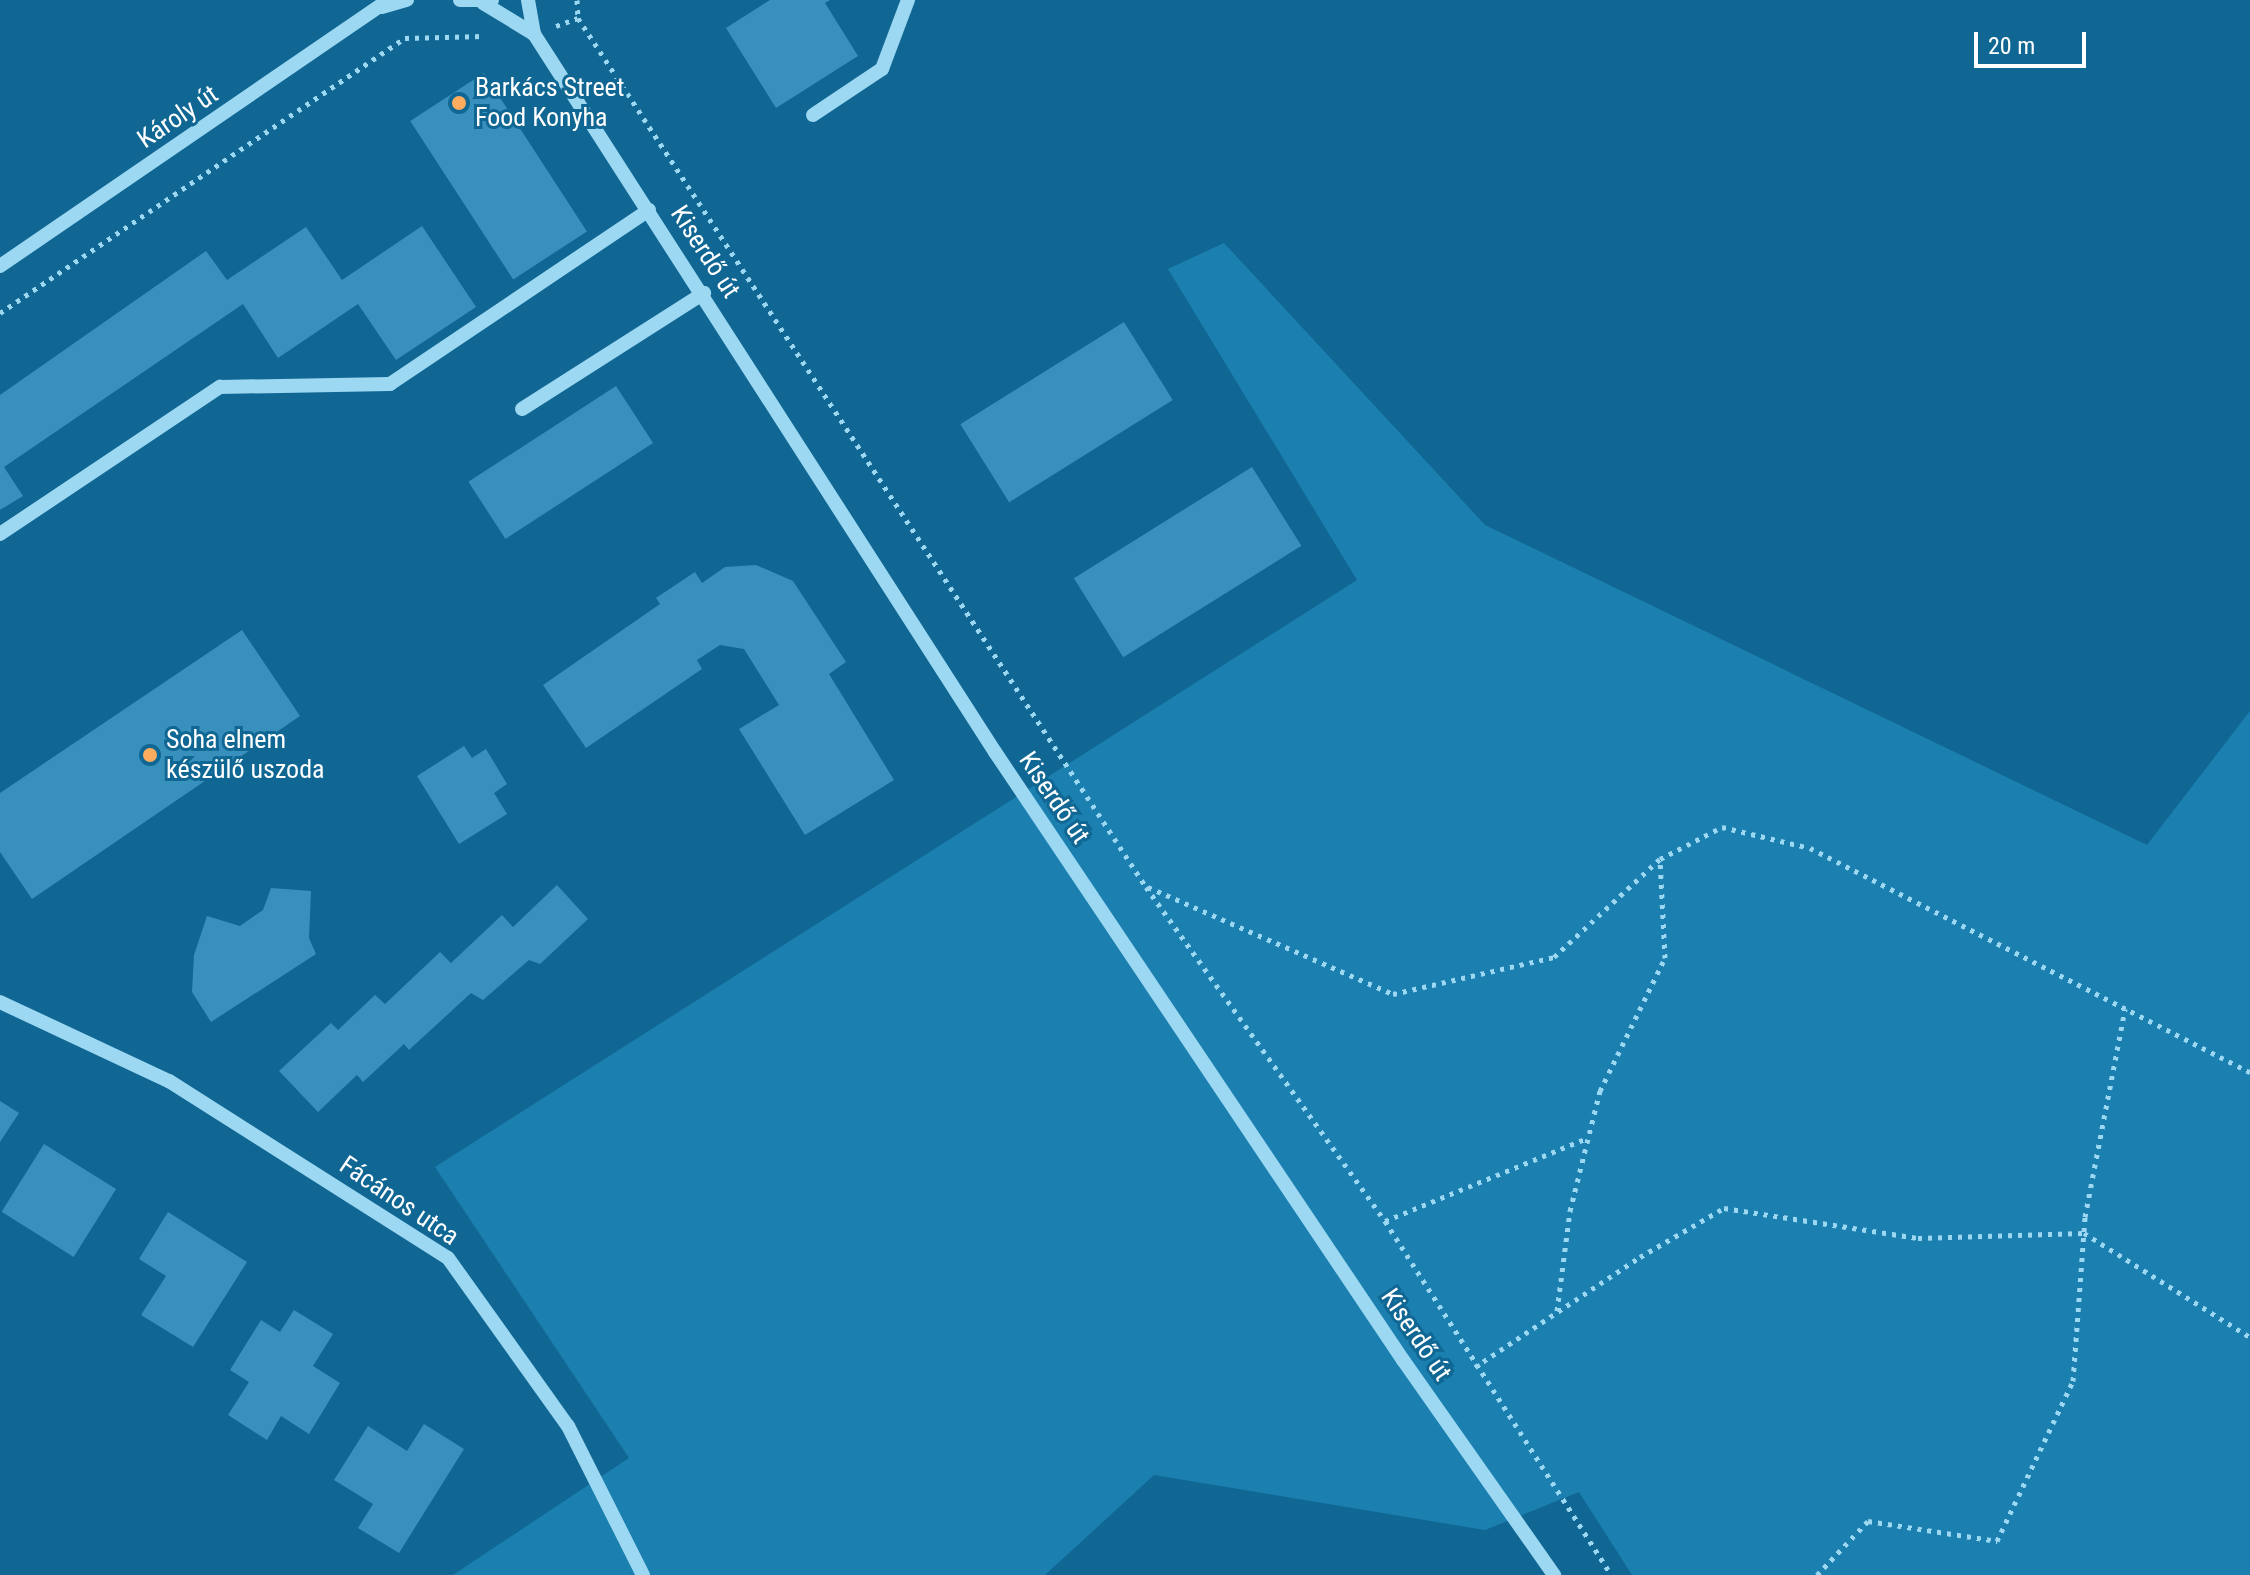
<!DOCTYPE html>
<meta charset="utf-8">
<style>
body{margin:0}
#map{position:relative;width:2250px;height:1575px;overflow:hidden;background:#106793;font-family:"Roboto Condensed",sans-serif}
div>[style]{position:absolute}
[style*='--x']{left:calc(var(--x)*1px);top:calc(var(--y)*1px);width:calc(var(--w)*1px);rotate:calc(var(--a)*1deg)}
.green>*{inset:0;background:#1b80b0}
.building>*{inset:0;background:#3891bc;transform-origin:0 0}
.path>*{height:5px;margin-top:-2.5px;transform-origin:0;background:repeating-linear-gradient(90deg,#9dd8f3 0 4px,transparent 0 10px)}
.minor>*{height:14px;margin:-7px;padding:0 7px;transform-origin:7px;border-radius:7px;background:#9dd8f3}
.dots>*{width:22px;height:22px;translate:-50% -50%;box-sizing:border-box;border:4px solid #106793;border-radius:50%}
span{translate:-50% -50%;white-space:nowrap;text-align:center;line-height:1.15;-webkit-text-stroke:6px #106793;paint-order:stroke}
.poi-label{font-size:26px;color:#fff}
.left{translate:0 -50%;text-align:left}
.street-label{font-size:26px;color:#fff}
.scale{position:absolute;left:1974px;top:32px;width:112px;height:36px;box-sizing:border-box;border:4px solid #fff;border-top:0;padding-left:10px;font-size:24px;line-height:28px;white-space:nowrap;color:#fff;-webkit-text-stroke:6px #106793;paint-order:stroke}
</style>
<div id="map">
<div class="green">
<i style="clip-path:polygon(1224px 243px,1485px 525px,2147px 845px,2250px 711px,2250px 1575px,1632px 1575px,1579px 1492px,1485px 1530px,1154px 1475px,1045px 1575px,453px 1575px,629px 1458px,435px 1167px,1357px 580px,1168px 269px)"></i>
</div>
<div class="building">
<i style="clip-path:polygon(770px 0,830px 0,825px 3px,858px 56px,776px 108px,726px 28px)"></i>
<i style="left:484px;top:73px;width:189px;height:88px;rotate:57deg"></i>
<i style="clip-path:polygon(422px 226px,476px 307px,396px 360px,358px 304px,278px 358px,243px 304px,4px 467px,23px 496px,0 510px,0 395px,206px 251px,227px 280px,306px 227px,342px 280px)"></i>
<i style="left:1124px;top:322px;width:92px;height:193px;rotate:58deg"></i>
<i style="left:616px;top:386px;width:68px;height:176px;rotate:57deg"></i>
<i style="left:1252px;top:467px;width:93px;height:210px;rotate:58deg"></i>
<i style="clip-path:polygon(756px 565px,793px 581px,846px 662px,829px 674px,894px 780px,805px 835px,739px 729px,779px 705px,744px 649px,720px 645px,697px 660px,702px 669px,586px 748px,543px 685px,660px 604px,656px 598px,695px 572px,702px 583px,725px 567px)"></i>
<i style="clip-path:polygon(242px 630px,300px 716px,32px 899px,0 852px,0 793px)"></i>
<i style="clip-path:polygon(464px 746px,472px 758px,486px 749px,507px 784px,494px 793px,507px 814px,459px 844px,417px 776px)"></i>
<i style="clip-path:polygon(557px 885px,588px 919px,540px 964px,529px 960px,483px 1000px,471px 993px,409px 1050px,404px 1044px,363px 1082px,357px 1075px,318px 1112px,279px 1071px,331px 1023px,338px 1030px,375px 995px,385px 1004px,440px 952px,451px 963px,502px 915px,513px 927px)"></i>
<i style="clip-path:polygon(271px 888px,311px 891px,309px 938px,316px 954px,211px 1022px,192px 992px,194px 955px,207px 916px,240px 926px,263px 910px)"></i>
<i style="clip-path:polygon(0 1101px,19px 1113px,0 1142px)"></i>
<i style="left:44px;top:1144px;width:85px;height:80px;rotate:32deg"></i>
<i style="clip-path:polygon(168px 1212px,247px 1262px,193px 1347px,141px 1315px,166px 1276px,139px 1259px)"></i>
<i style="clip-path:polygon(294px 1310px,333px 1334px,313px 1366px,340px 1383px,309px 1434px,281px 1416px,267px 1440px,228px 1415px,249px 1382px,230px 1370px,261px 1320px,280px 1332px)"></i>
<i style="clip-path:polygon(424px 1424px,464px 1449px,399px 1553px,358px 1528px,373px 1504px,334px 1480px,368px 1426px,407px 1451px)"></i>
</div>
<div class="path">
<i style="--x:577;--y:0;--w:18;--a:87"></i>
<i style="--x:578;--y:18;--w:1038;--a:56.83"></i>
<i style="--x:1146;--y:887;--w:411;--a:54.4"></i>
<i style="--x:1385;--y:1221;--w:420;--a:57.4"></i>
<i style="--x:556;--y:26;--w:23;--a:-20"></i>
<i style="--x:0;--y:313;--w:490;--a:-34.2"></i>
<i style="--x:405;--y:38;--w:79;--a:-1.5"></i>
<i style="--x:1148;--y:887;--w:267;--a:23.6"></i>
<i style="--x:1393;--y:994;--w:165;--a:-12.9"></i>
<i style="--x:1554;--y:957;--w:144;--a:-42.8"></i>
<i style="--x:1660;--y:859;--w:70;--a:-27.3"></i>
<i style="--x:1722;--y:827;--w:90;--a:13.4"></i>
<i style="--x:1810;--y:848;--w:494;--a:27"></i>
<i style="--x:1385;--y:1221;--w:218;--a:-22.3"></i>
<i style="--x:1557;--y:1311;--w:101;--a:-82.6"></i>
<i style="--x:1570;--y:1211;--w:124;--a:-76"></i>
<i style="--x:1600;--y:1091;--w:148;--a:-64"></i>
<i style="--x:1665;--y:958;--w:98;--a:-92.9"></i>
<i style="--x:1475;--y:1367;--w:198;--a:-33.7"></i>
<i style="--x:1640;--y:1257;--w:97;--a:-30.3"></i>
<i style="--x:1724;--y:1208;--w:196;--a:8.8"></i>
<i style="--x:1918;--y:1238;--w:166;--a:-1.7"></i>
<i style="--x:2084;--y:1233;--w:196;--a:32.1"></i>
<i style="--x:1817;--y:1575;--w:74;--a:-46.6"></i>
<i style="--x:1868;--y:1521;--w:131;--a:8.8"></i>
<i style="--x:1997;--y:1541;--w:177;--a:-64.6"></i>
<i style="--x:2073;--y:1381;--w:164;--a:-85.8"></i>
<i style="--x:2085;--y:1217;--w:212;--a:-79.1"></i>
</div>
<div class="minor">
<i style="--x:460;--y:0;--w:32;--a:0"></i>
<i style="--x:528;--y:0;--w:35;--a:80"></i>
<i style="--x:483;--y:3;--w:60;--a:31.3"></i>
<i style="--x:534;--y:34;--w:853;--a:57.3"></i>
<i style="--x:995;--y:752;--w:732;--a:56.14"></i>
<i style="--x:1403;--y:1360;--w:263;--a:54.9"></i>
<i style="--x:382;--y:7;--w:26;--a:-16"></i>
<i style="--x:813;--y:115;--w:83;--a:-33.7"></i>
<i style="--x:882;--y:69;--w:74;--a:-69.4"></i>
<i style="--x:0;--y:266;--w:470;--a:-34.4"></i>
<i style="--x:522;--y:409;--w:216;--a:-32.5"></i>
<i style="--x:0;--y:534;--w:265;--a:-33.8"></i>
<i style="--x:220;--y:387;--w:170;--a:-1"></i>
<i style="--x:390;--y:384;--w:312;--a:-33.9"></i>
<i style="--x:0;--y:1002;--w:187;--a:25.1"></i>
<i style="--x:169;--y:1081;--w:330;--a:32.4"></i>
<i style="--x:448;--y:1258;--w:206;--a:54.5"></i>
<i style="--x:568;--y:1426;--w:167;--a:63.3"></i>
</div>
<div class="dots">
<i style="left:459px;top:103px;background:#ffac5f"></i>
<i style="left:150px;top:755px;background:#ffac5f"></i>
</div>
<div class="poi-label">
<span class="left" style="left:475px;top:103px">Barkács Street<br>Food Konyha</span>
<span class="left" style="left:166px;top:755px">Soha elnem<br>készülő uszoda</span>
</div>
<div class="street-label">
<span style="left:178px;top:117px;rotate:-34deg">Károly út</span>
<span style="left:705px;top:252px;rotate:57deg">Kiserdő út</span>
<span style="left:1054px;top:798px;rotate:56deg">Kiserdő út</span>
<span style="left:399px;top:1201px;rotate:34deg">Fácános utca</span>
<span style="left:1416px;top:1335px;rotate:56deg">Kiserdő út</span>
</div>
<div class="scale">20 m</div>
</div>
